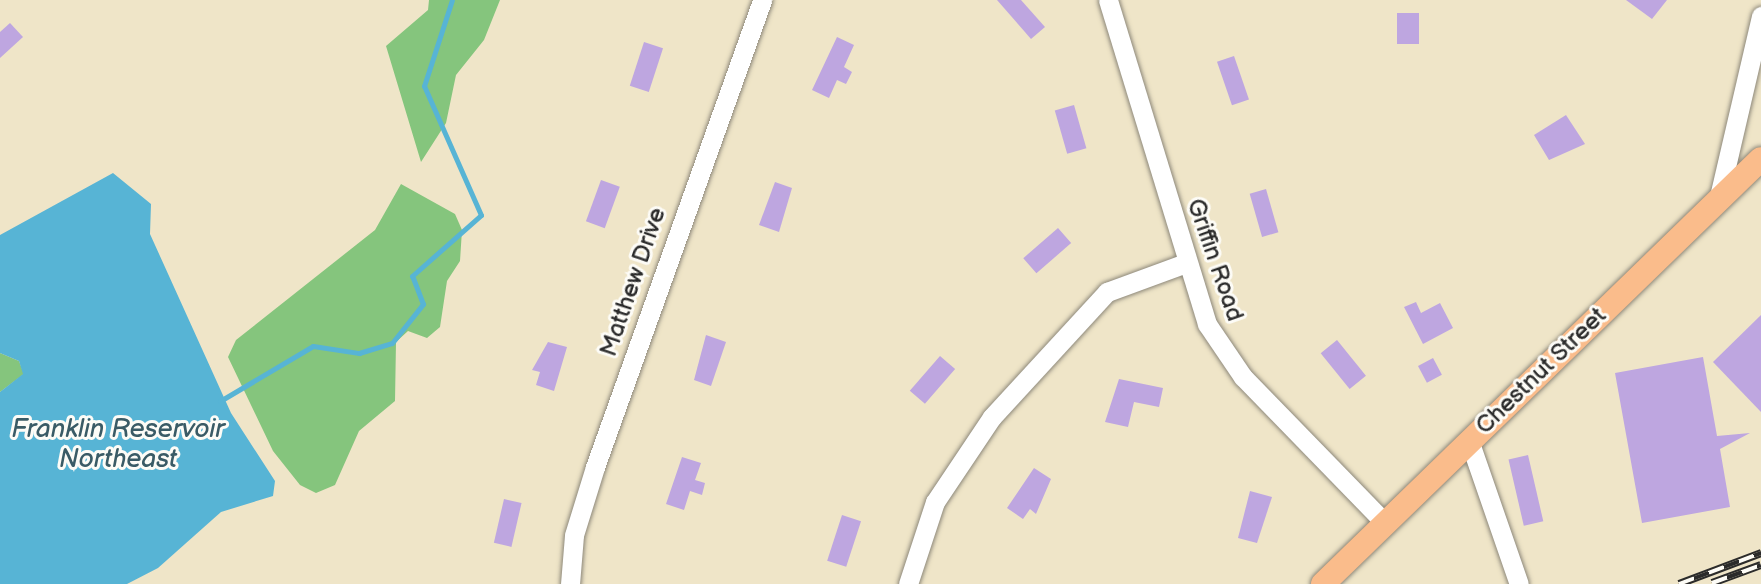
<!DOCTYPE html>
<style>
body{margin:0}
#map{position:relative;width:1761px;height:584px;overflow:hidden;background:#efe5c8;font-family:"Balsamiq Sans",sans-serif}
div>[style]{position:absolute}
[style*='--x']{left:calc(var(--x)*1px);top:calc(var(--y)*1px);width:calc(var(--w)*1px);rotate:calc(var(--a)*1deg)}
.green>*{inset:0;background:#85c57d}
.water>*{inset:0;background:#57b4d5}
.stream>*{height:5px;margin:-2.5px;padding:0 2.5px;transform-origin:2.5px;border-radius:2.5px;background:#57b4d5}
.building>*{inset:0;background:#bea6e0;transform-origin:0 0}
.roads{filter:drop-shadow(0 0 2px #8d887a) drop-shadow(0 0 2px #8d887a)}
.minor>*{height:19px;margin:-9.5px;padding:0 9.5px;transform-origin:9.5px;border-radius:9.5px;background:#fff}
.major>*{height:24px;margin:-12px;padding:0 12px;transform-origin:12px;border-radius:12px;background:#fabc8b}
.rail>*{height:8px;margin-top:-4px;transform-origin:0;background:repeating-linear-gradient(90deg,#fdfcf7 0 16px,#2b2b2b 0 32px);box-sizing:border-box;border-block:2px solid #2b2b2b}
span{translate:-50% -50%;white-space:nowrap;text-align:center;line-height:1.15;-webkit-text-stroke:6px #fdfcf7;paint-order:stroke}
.street-label{font-size:24px;color:#2b2b2b}
.water-label{font-size:26px;color:#3a5b66;font-style:italic}
</style>
<div id="map">
<div class="green">
<i style="clip-path:polygon(429px 0,500px 0,484px 40px,456px 75px,446px 123px,421px 162px,386px 46px,428px 10px)"></i>
<i style="clip-path:polygon(401px 184px,455px 214px,462px 230px,460px 261px,447px 281px,440px 327px,427px 338px,408px 331px,396px 342px,395px 401px,359px 431px,335px 485px,316px 493px,300px 485px,273px 451px,228px 357px,236px 340px,375px 230px)"></i>
<i style="clip-path:polygon(0 353px,19px 361px,24px 374px,0 392px)"></i>
</div>
<div class="water">
<i style="clip-path:polygon(113px 173px,151px 204px,150px 234px,231px 413px,275px 481px,273px 496px,221px 512px,158px 568px,127px 584px,0 584px,0 392px,23px 374px,19px 361px,0 353px,0 235px)"></i>
</div>
<div class="stream">
<i style="--x:220;--y:401;--w:108;--a:-30.6"></i>
<i style="--x:313;--y:346;--w:47;--a:8.7"></i>
<i style="--x:359;--y:353;--w:34;--a:-17"></i>
<i style="--x:392;--y:343;--w:50;--a:-51.5"></i>
<i style="--x:423;--y:304;--w:30;--a:-111"></i>
<i style="--x:412;--y:276;--w:92;--a:-41.5"></i>
<i style="--x:481;--y:215;--w:141;--a:-113.8"></i>
<i style="--x:424;--y:86;--w:90;--a:-72"></i>
</div>
<div class="building">
<i style="clip-path:polygon(997px 0,1021px 0,1045px 27px,1031px 39px)"></i>
<i style="clip-path:polygon(1626px 0,1667px 0,1652px 19px)"></i>
<i style="left:1397px;top:13px;width:22px;height:31px"></i>
<i style="clip-path:polygon(10px 23px,23px 37px,0 58px,0 32px)"></i>
<i style="clip-path:polygon(837px 37px,854px 45px,844px 67px,852px 72px,846px 84px,837px 80px,829px 98px,812px 90px)"></i>
<i style="left:644px;top:42px;width:20px;height:46px;rotate:18deg"></i>
<i style="left:1234px;top:56px;width:46px;height:18px;rotate:71deg"></i>
<i style="left:1074px;top:105px;width:45px;height:20px;rotate:74deg"></i>
<i style="clip-path:polygon(1566px 115px,1585px 144px,1549px 160px,1534px 135px)"></i>
<i style="left:601px;top:180px;width:20px;height:44px;rotate:20deg"></i>
<i style="clip-path:polygon(775px 182px,792px 188px,779px 232px,759px 225px)"></i>
<i style="left:1266px;top:189px;width:45px;height:17px;rotate:74deg"></i>
<i style="left:1058px;top:228px;width:20px;height:46px;rotate:49deg"></i>
<i style="clip-path:polygon(1416px 302px,1421px 313px,1440px 303px,1453px 328px,1423px 344px,1404px 307px)"></i>
<i style="clip-path:polygon(1761px 315px,1761px 412px,1713px 362px)"></i>
<i style="clip-path:polygon(706px 335px,726px 342px,711px 386px,694px 380px)"></i>
<i style="left:1337px;top:340px;width:46px;height:21px;rotate:51deg"></i>
<i style="clip-path:polygon(548px 342px,567px 347px,554px 391px,536px 385px,540px 372px,532px 370px)"></i>
<i style="left:940px;top:356px;width:20px;height:46px;rotate:41deg"></i>
<i style="clip-path:polygon(1703px 357px,1717px 436px,1750px 433px,1720px 449px,1730px 507px,1642px 523px,1615px 373px)"></i>
<i style="left:1433px;top:358px;width:19px;height:17px;rotate:62deg"></i>
<i style="clip-path:polygon(1119px 379px,1163px 388px,1159px 407px,1134px 402px,1128px 427px,1105px 422px)"></i>
<i style="left:1528px;top:455px;width:68px;height:20px;rotate:77deg"></i>
<i style="clip-path:polygon(682px 457px,701px 463px,695px 480px,705px 483px,702px 495px,690px 491px,684px 510px,666px 504px)"></i>
<i style="clip-path:polygon(1034px 468px,1051px 479px,1036px 514px,1030px 509px,1023px 519px,1007px 508px)"></i>
<i style="clip-path:polygon(1250px 491px,1272px 497px,1257px 543px,1238px 538px)"></i>
<i style="left:504px;top:499px;width:18px;height:45px;rotate:13deg"></i>
<i style="left:842px;top:515px;width:20px;height:48px;rotate:18deg"></i>
</div>
<div class="roads">
<div class="minor">
<i style="--x:1108;--y:0;--w:339;--a:73"></i>
<i style="--x:1207;--y:324;--w:64;--a:55.8"></i>
<i style="--x:1243;--y:377;--w:201;--a:45.8"></i>
<i style="--x:1718;--y:201;--w:190;--a:-76.9"></i>
<i style="--x:1469;--y:440;--w:152;--a:70.9"></i>
<i style="--x:570;--y:584;--w:49;--a:-85.3"></i>
<i style="--x:574;--y:535;--w:71;--a:-72.8"></i>
<i style="--x:595;--y:467;--w:496;--a:-70.3"></i>
<i style="--x:908;--y:584;--w:86;--a:-71.8"></i>
<i style="--x:935;--y:502;--w:102;--a:-56.2"></i>
<i style="--x:992;--y:417;--w:170;--a:-47.4"></i>
<i style="--x:1107;--y:292;--w:84;--a:-20.2"></i>
</div>
<div class="major">
<i style="--x:1323;--y:584;--w:610;--a:-44.14"></i>
</div>
</div>
<div class="rail">
<i style="--x:1712;--y:583;--w:52;--a:-20.2"></i>
<i style="--x:1679;--y:584;--w:88;--a:-20.7"></i>
</div>
<div class="street-label">
<span style="left:1215px;top:260px;rotate:71deg">Griffin Road</span>
<span style="left:633px;top:282px;rotate:-71deg">Matthew Drive</span>
<span style="left:1541px;top:371px;rotate:-44deg">Chestnut Street</span>
</div>
<div class="water-label">
<span style="left:118px;top:445px">Franklin Reservoir<br>Northeast</span>
</div>
</div>
